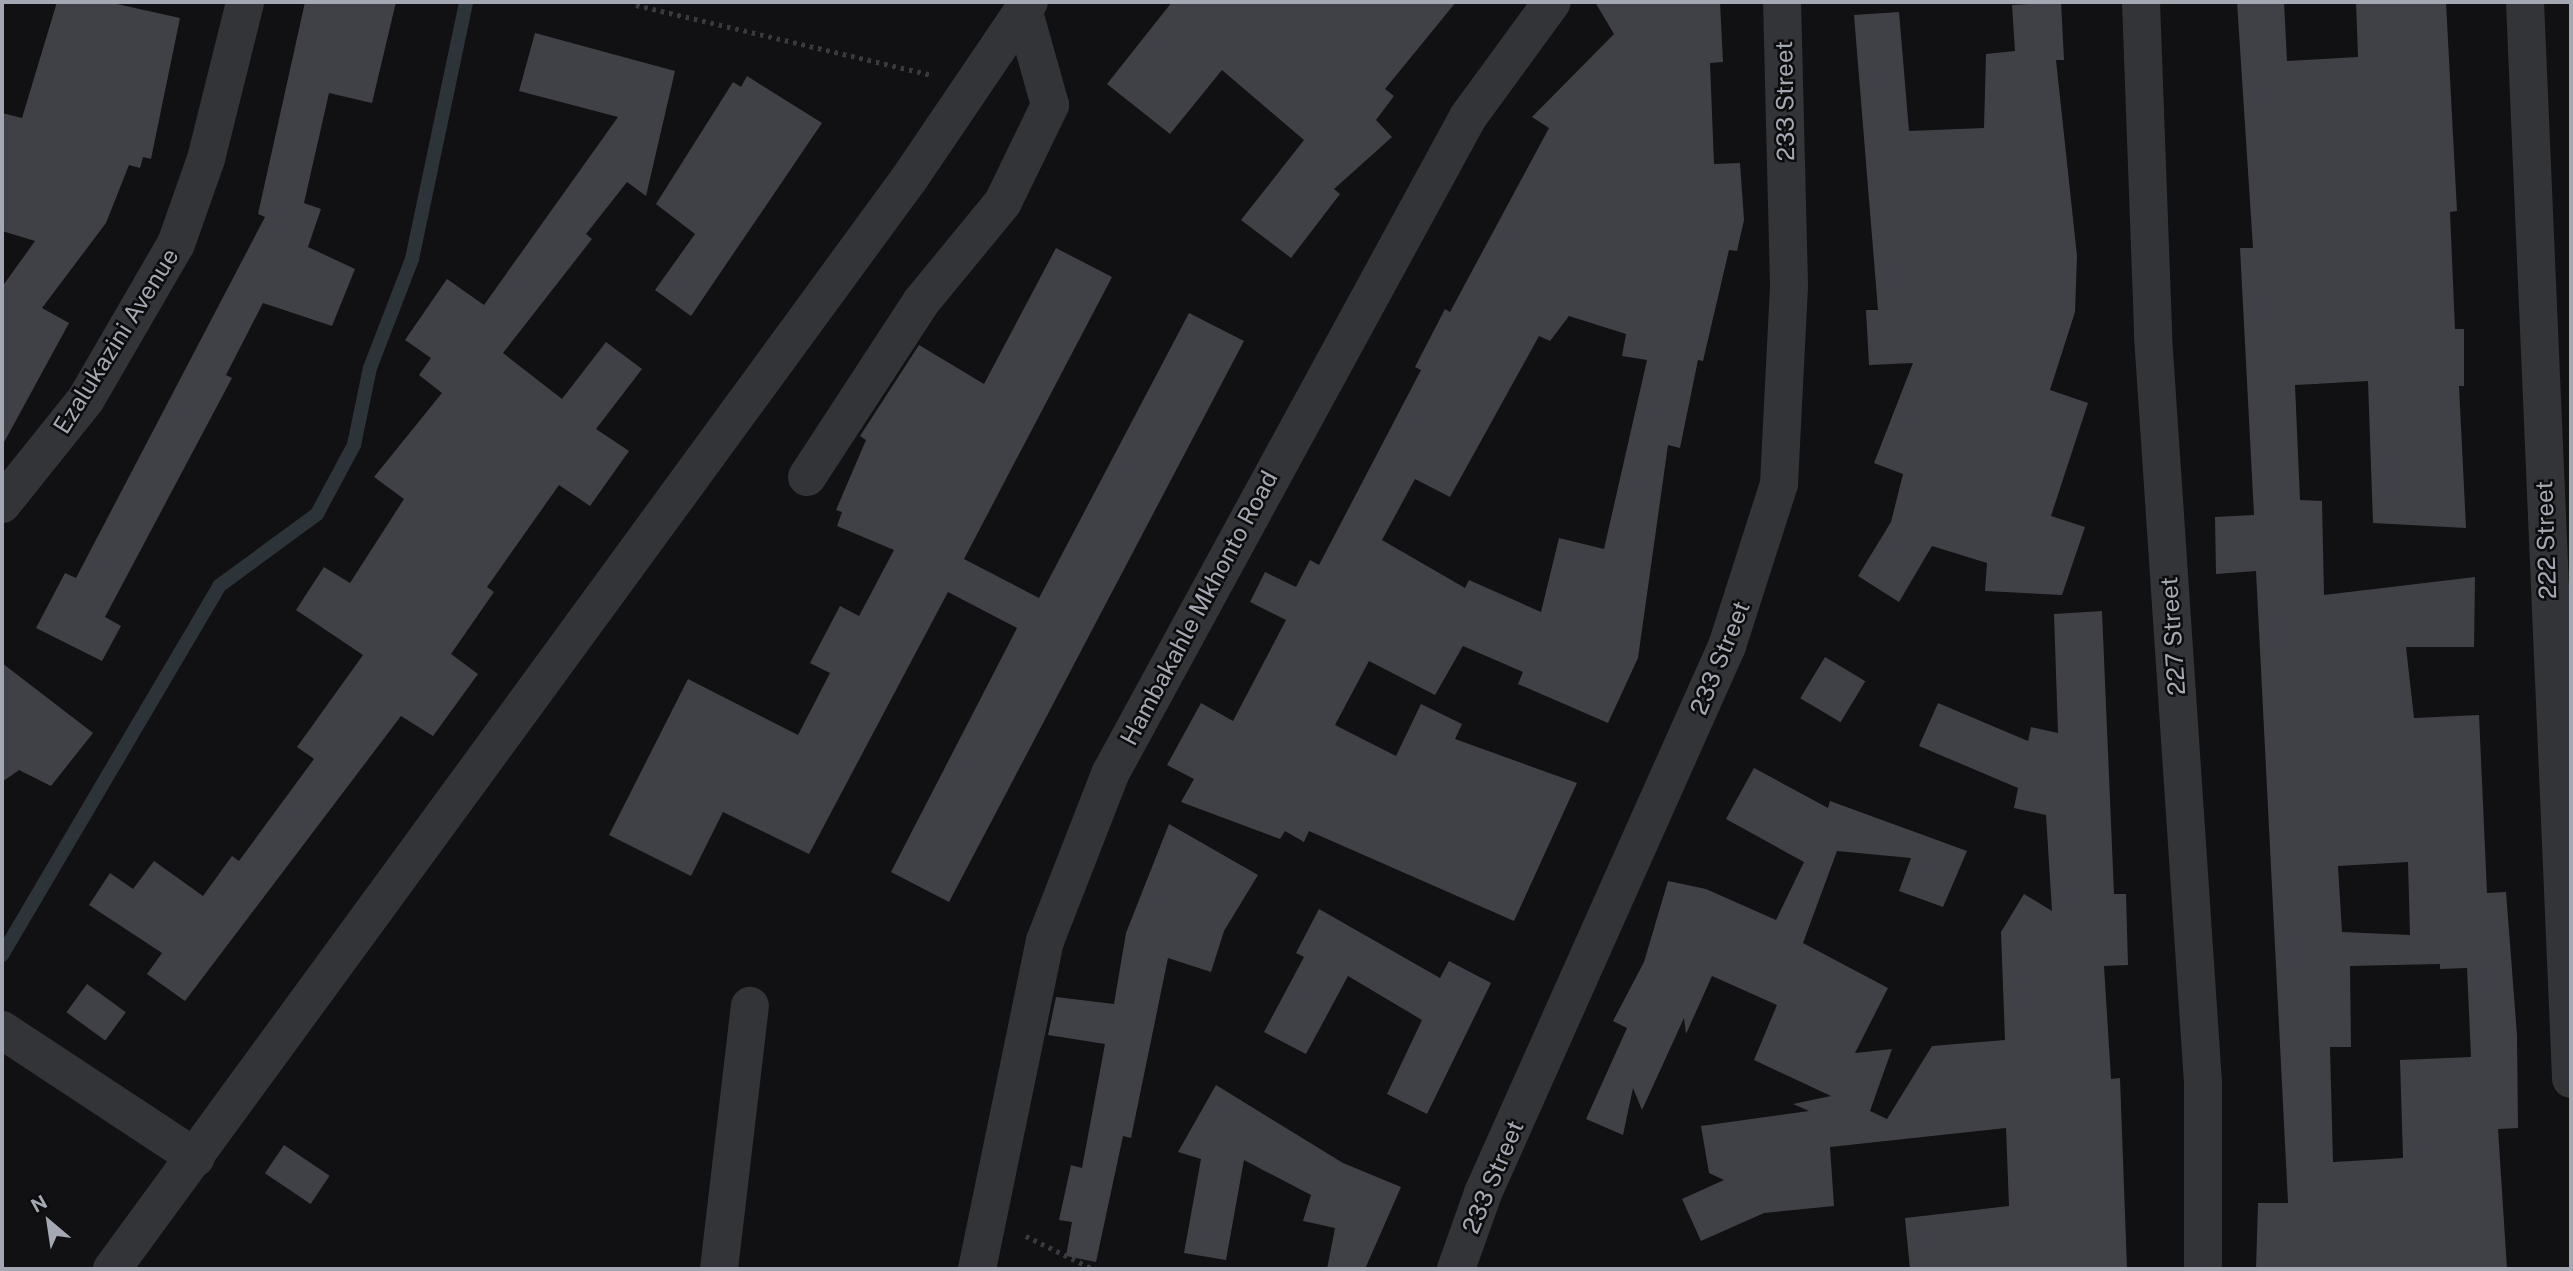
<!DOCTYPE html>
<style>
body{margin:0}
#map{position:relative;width:2573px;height:1271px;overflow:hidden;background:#111113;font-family:"Public Sans",sans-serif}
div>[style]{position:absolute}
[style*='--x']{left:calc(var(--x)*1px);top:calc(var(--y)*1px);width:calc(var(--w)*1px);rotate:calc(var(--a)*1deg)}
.stream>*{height:14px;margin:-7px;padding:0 7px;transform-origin:7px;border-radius:7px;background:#2c343a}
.building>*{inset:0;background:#404146;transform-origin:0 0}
.path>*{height:4.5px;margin-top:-2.25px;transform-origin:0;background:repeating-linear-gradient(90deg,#393a3e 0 3.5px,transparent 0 8.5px)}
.minor>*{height:38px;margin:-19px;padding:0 19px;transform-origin:19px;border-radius:19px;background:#333437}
span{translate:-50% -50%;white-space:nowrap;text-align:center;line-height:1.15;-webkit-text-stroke:5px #0c0c0e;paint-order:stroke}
.street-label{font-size:24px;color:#a4a8b2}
.frame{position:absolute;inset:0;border:4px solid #a4a8b2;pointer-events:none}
.north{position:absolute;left:14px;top:1187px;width:70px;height:70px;-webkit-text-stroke:5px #0c0c0e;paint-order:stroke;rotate:331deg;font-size:19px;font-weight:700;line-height:28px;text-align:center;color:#a4a8b2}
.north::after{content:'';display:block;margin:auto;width:24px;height:32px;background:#a4a8b2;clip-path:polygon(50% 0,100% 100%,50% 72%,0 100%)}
</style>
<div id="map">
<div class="stream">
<i style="--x:2;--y:955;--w:428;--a:-59.5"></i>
<i style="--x:219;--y:586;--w:122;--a:-36.3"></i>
<i style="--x:317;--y:514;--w:78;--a:-61.8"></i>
<i style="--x:354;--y:445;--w:79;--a:-78.3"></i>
<i style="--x:370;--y:368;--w:117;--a:-68.9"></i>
<i style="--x:412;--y:259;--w:263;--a:-78.1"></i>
</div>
<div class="building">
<i style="clip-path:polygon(57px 2px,108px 2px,180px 18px,151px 159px,143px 157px,140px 168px,129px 165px,106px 223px,42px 308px,69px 323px,2px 446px,2px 287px,35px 241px,2px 231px,2px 113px,22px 118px)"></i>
<i style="clip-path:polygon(305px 2px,396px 2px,372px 103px,329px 93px,304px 203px,321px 209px,308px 247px,355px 269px,332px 326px,263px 303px,226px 375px,232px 378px,105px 617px,121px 626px,102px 661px,36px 628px,65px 573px,76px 578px,265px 217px,258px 214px)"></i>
<i style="clip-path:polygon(1172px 2px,1456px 2px,1385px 89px,1394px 96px,1376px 120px,1392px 137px,1334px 189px,1340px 194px,1291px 258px,1241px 220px,1304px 140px,1222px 70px,1170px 134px,1107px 84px)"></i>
<i style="clip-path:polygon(evenodd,1595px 2px,1720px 2px,1723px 62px,1710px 63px,1714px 164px,1740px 163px,1744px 220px,1737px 251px,1729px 250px,1703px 361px,1698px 360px,1680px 448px,1668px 445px,1638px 658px,1608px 723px,1518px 684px,1523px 672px,1463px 646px,1435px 695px,1369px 661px,1335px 725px,1396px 756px,1421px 704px,1462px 724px,1455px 739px,1577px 783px,1514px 921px,1309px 831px,1304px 842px,1285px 831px,1280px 839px,1181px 802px,1194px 779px,1167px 765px,1201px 703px,1233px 721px,1286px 620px,1250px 602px,1265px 572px,1296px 587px,1310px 560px,1319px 565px,1421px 370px,1415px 367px,1445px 309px,1450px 312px,1549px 128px,1532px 117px,1614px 34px,1595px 2px,1569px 316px,1626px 334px,1622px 356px,1647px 360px,1604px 549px,1559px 538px,1541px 612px,1469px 580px,1465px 588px,1382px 540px,1415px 479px,1450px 497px,1539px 336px,1550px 341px,1569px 316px)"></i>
<i style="clip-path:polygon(2061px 2px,2064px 60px,2056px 60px,2077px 256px,2075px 312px,2050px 390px,2088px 403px,2051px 516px,2085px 527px,2062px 595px,1985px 591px,1987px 563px,1932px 546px,1899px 602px,1858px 576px,1891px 522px,1903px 474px,1874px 463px,1913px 363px,1869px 365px,1866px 310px,1878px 310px,1854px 15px,1899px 12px,1909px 131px,1984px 128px,1986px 54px,2015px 51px,2012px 5px)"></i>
<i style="clip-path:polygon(evenodd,2237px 2px,2284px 2px,2287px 61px,2358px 57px,2356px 2px,2446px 2px,2457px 211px,2450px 212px,2455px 329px,2464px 329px,2464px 386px,2459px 386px,2466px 528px,2373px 523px,2368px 381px,2295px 385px,2300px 500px,2322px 501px,2324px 595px,2475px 577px,2474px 647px,2406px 647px,2414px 718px,2479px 715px,2487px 893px,2506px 892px,2517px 1035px,2518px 1128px,2498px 1129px,2507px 1269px,2256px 1269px,2258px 1203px,2288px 1203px,2256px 571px,2216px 574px,2215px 517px,2254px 515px,2240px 248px,2253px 248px,2237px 2px,2408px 862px,2410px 935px,2342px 932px,2338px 866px,2408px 862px,2237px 2px,2440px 964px,2440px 969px,2467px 968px,2471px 1057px,2400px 1060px,2403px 1158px,2333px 1162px,2330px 1047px,2351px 1047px,2350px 966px,2440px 964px)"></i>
<i style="clip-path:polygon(535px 33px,675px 71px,646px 196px,627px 182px,586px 234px,592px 239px,503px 353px,562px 399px,606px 342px,642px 369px,596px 429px,629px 451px,590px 506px,559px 485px,487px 587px,494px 592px,451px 654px,478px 674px,433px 736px,401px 716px,185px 1001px,147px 974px,162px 953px,89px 905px,110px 873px,133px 889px,154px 861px,203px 896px,232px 856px,239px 861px,314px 759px,297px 747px,363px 655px,296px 610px,324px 567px,350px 583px,404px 499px,374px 477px,442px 393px,419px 375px,431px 358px,405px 340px,447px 279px,484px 305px,618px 117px,519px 91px)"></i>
<i style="clip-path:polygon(747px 76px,822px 123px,691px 316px,655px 290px,695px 234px,656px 204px,733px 82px,741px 87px)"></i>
<i style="clip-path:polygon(1056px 248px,1112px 277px,964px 559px,1039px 598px,1189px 313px,1244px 341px,949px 902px,891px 872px,1017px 628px,948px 592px,809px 854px,723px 812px,691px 876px,609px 835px,688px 679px,798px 735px,830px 673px,810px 663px,840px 606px,859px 616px,894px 550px,837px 526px,842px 512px,836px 510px,866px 440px,860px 436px,919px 345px,984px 384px)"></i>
<i style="clip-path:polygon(2102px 611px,2114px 894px,2126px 894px,2128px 965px,2104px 966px,2111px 1079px,2120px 1078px,2127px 1269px,1910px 1269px,1905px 1218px,2009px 1206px,2006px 1128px,1830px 1147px,1834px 1206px,1764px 1213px,1701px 1241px,1682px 1199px,1724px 1180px,1709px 1173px,1701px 1126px,1809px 1111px,1793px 1104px,1831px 1096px,1754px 1060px,1777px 1005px,1712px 976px,1686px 1034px,1684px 1018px,1642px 1110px,1633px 1088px,1623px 1135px,1586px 1119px,1627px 1028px,1613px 1021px,1644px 962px,1668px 881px,1706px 889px,1776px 920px,1804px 862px,1726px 819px,1754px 768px,1828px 808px,1830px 801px,1967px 851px,1943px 907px,1899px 891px,1911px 858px,1837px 851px,1803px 943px,1888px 988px,1855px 1053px,1892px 1049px,1870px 1111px,1887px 1119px,1932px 1046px,2005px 1040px,2001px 932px,2024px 894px,2052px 911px,2046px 815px,2014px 808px,2018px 788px,1919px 746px,1938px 703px,2028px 741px,2031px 727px,2058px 733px,2054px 614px)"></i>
<i style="left:1825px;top:657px;width:47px;height:48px;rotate:31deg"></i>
<i style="clip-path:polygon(2px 663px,93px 733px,51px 786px,19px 770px,2px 782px)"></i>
<i style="clip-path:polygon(1169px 824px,1258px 875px,1224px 931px,1211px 972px,1168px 958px,1131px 1138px,1123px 1136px,1096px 1262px,1066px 1256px,1072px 1222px,1059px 1220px,1071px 1165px,1082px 1168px,1105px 1044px,1048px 1035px,1056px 997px,1114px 1004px,1126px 933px)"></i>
<i style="clip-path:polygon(1319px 909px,1440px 978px,1449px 961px,1491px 983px,1427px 1114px,1387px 1094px,1422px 1020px,1348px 976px,1306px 1054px,1264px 1032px,1304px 957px,1296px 953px)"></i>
<i style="left:87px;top:984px;width:48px;height:35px;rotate:36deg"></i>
<i style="clip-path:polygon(1216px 1085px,1343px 1163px,1401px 1187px,1365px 1269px,1327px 1269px,1335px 1228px,1303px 1221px,1311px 1195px,1244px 1160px,1226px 1260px,1184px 1253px,1201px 1159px,1178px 1152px)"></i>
<i style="left:284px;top:1145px;width:55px;height:34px;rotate:34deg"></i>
</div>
<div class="path">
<i style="--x:636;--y:5;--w:303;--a:13.3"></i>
<i style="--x:1026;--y:1236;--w:75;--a:26.2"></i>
</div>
<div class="minor">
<i style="--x:2141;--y:2;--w:334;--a:87.9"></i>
<i style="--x:2153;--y:336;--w:748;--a:86.17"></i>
<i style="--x:2203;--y:1082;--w:187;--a:90"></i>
<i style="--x:2525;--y:2;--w:1078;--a:87.55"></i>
<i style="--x:807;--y:477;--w:209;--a:-56.9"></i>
<i style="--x:921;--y:302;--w:129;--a:-50.6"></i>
<i style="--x:1003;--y:202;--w:108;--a:-64.1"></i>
<i style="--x:1050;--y:105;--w:100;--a:-105.7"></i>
<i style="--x:2;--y:504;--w:134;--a:-51.3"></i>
<i style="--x:86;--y:399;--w:179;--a:-59.9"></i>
<i style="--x:176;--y:244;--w:90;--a:-70.6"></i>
<i style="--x:206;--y:159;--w:162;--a:-76"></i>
<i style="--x:2;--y:1030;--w:232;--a:33.4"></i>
<i style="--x:112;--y:1269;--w:1350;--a:-53.83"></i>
<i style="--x:909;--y:179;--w:214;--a:-55.9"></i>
<i style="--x:719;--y:1269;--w:265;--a:-83.3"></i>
<i style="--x:977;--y:1269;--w:335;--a:-78.3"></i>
<i style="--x:1045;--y:941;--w:179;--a:-68.7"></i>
<i style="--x:1110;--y:774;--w:748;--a:-61.41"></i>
<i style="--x:1468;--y:117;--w:142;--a:-53.9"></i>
<i style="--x:1456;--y:1269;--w:81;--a:-70.4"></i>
<i style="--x:1483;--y:1193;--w:599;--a:-65.96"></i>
<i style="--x:1727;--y:646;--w:170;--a:-72.2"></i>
<i style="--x:1779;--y:484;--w:198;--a:-87.1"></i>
<i style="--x:1789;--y:286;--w:284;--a:-91.4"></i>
</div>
<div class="street-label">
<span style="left:1785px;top:101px;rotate:-91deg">233 Street</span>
<span style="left:116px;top:341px;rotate:-58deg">Ezalukazini Avenue</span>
<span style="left:2546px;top:540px;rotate:-92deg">222 Street</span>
<span style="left:1199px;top:608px;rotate:-62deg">Hambakahle Mkhonto Road</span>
<span style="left:2173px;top:636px;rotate:-94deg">227 Street</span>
<span style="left:1720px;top:658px;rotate:-68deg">233 Street</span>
<span style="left:1493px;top:1177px;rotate:-67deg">233 Street</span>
</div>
<div class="frame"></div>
<div class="north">N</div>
</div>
